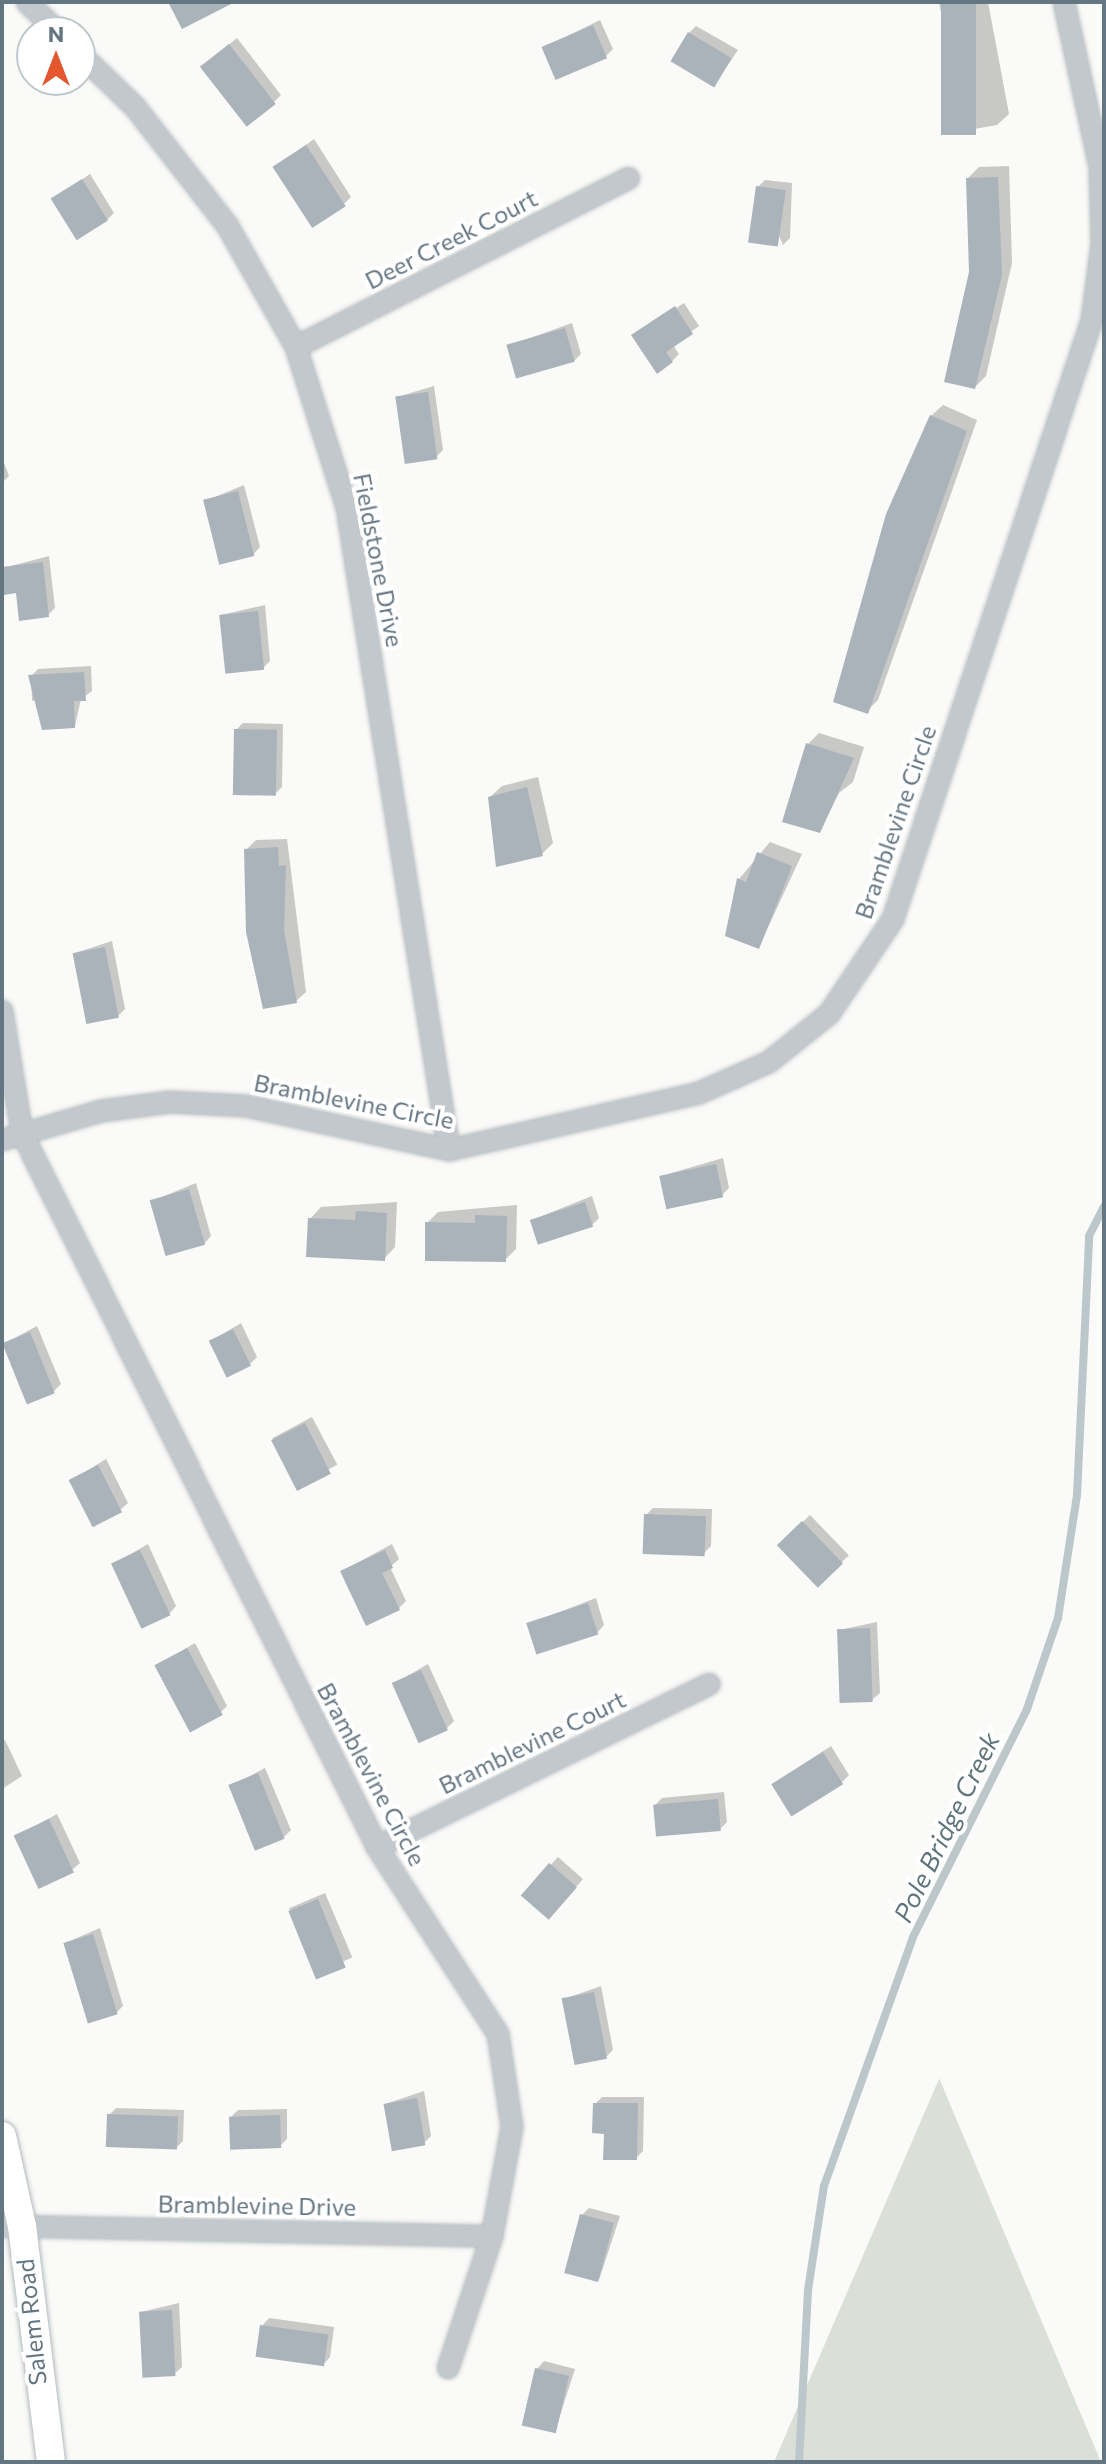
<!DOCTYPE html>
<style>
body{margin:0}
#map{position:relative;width:1106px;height:2464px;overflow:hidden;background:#fafaf8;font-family:Commissioner,sans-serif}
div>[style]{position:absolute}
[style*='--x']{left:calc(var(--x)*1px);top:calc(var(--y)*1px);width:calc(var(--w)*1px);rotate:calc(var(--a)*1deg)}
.green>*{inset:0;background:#dadfd7}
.shadow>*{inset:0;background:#0003;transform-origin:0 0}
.stream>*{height:8px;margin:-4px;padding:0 4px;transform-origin:4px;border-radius:4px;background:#bbc7cb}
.building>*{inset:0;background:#aab3b9;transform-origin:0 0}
.roads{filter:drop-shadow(0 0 2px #b3babf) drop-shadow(0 0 2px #b3babf)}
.street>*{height:20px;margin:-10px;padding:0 10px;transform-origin:10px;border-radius:10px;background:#c3c8cc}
.secondary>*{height:28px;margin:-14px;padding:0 14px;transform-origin:14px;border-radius:14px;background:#fff}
span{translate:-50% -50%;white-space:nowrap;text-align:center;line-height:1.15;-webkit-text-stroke:8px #fff;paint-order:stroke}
.street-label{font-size:24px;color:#657683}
.water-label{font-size:26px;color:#60757c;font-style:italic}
.frame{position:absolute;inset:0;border:4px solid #657683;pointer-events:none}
.north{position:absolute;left:16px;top:16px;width:80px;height:80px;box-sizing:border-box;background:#fff;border:2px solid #c1c8cd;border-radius:50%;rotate:0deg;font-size:22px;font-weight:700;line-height:32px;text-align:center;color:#657683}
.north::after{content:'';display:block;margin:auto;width:28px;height:36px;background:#e4572e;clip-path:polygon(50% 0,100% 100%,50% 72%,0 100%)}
</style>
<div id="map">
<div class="green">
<i style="clip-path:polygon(939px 2078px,1101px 2462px,774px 2462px,939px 2079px)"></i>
</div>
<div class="shadow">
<i style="clip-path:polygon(939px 2px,988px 2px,1009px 114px,997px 125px,963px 131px)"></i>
<i style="clip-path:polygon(600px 20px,613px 49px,606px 56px,545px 47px)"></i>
<i style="clip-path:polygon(696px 26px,738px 50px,715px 84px,689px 33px)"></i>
<i style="clip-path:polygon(237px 38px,281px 95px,274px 102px,210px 60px)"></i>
<i style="clip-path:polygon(314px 139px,351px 197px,344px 204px,275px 167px)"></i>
<i style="clip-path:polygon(1009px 166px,1012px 263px,986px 376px,975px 387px,968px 178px,979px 167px)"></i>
<i style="clip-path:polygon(90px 174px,114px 213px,107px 220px,53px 199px)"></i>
<i style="clip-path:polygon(765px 180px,792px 183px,790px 238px,783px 245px,758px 187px)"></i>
<i style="clip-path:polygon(684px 303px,699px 326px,673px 345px,679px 354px,672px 361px,639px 332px)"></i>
<i style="clip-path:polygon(572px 323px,581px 354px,574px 361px,508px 346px)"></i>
<i style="clip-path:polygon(434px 386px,443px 450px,436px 457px,397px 397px)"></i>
<i style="clip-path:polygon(943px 405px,977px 420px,878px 700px,867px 711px,931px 416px)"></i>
<i style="clip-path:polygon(2px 457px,9px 476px,2px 483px)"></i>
<i style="clip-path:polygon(244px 485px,260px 547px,253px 555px,205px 501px)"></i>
<i style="clip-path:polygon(49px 556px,55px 608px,48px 615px,3px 568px)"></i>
<i style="clip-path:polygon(265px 605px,270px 661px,263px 668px,221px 615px)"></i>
<i style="clip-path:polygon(91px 666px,92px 691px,81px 699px,75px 726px,42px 700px,32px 701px,31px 676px,38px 669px)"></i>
<i style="clip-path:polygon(243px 723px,283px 724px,282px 787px,275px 794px,236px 730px)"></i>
<i style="clip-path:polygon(819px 733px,864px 747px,853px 782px,839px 793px,820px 831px,808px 744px)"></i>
<i style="clip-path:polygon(538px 777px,553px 843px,542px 854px,490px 797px,502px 786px)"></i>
<i style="clip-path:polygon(287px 839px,306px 992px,296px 1001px,246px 850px,256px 840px)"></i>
<i style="clip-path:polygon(770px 842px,802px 854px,759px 947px,739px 879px)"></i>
<i style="clip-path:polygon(112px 941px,125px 1009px,118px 1016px,75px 953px)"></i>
<i style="clip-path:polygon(723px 1158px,729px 1188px,722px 1195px,661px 1176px)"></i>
<i style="clip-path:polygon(196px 1183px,211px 1236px,204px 1244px,152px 1201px)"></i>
<i style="clip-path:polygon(592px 1196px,599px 1218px,592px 1225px,532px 1220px)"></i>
<i style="clip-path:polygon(397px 1202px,395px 1247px,384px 1259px,310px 1219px,321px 1207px)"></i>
<i style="clip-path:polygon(517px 1205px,516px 1249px,505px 1260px,427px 1223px,438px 1212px)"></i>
<i style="clip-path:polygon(241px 1323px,257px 1357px,250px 1364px,211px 1341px)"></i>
<i style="clip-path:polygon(37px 1326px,61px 1384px,54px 1391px,3px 1344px)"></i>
<i style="left:312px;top:1417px;width:54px;height:45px;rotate:62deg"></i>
<i style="clip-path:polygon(106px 1459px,128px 1503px,120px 1510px,72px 1480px)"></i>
<i style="clip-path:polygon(653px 1508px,712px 1509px,711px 1546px,704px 1553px,646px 1515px)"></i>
<i style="left:810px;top:1515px;width:56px;height:43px;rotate:46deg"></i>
<i style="clip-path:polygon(148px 1544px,176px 1606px,169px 1614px,113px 1564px)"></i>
<i style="clip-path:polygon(392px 1544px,399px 1559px,390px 1567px,406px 1601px,399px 1608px,342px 1571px)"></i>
<i style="clip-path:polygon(596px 1598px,604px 1625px,597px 1633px,528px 1624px)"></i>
<i style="clip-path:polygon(877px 1622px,880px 1693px,872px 1700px,839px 1630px)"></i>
<i style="clip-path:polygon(195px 1643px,227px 1706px,220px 1713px,156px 1666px)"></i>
<i style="clip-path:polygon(428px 1664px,454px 1721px,447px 1728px,395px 1683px)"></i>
<i style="clip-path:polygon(5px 1740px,22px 1776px,2px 1789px,2px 1741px)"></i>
<i style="clip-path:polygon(831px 1746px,849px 1775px,841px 1783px,772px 1784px)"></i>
<i style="clip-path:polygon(265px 1768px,291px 1830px,284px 1837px,231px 1786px)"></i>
<i style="clip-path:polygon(724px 1792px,727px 1822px,720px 1829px,655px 1805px,662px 1798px)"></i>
<i style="clip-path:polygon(57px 1814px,80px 1863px,72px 1870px,17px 1836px)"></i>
<i style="clip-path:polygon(558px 1857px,583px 1879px,556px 1910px,524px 1894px)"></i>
<i style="left:325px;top:1893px;width:70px;height:39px;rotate:67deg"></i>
<i style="clip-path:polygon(100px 1928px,123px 2006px,116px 2013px,65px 1943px)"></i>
<i style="clip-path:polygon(601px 1986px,613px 2050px,606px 2057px,564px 1999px)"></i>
<i style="clip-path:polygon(424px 2091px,431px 2136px,424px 2143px,385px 2104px)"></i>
<i style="clip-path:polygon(602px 2097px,644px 2097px,643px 2151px,636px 2158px,595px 2104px)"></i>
<i style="clip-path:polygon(116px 2108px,184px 2110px,183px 2141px,176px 2148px,109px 2115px)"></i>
<i style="clip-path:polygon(287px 2109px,287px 2139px,280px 2146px,231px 2117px,238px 2110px)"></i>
<i style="clip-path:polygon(589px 2208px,620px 2216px,599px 2280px,582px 2215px)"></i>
<i style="clip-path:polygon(179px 2303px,182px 2367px,174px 2374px,141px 2312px)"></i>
<i style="clip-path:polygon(269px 2318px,334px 2327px,330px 2357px,323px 2365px,262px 2326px)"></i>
<i style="clip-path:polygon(544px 2361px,575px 2369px,555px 2431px,537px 2369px)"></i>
</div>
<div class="stream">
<i style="--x:799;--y:2462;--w:172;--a:-87"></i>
<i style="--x:808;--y:2290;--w:105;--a:-81.3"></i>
<i style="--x:824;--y:2186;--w:264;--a:-70.3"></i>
<i style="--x:913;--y:1937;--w:255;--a:-63.4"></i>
<i style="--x:1027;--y:1709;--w:96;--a:-71.2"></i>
<i style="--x:1058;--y:1618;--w:124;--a:-81.2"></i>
<i style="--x:1077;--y:1495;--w:259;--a:-87.3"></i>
<i style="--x:1089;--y:1236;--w:33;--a:-63"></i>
</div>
<div class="building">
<i style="clip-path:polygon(168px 2px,235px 2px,182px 29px)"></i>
<i style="left:941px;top:2px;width:35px;height:133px"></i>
<i style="left:593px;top:25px;width:36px;height:56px;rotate:67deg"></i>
<i style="left:688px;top:32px;width:51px;height:34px;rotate:31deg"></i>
<i style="left:229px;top:44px;width:76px;height:37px;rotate:52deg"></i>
<i style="left:306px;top:145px;width:73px;height:40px;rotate:57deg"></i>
<i style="clip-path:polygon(998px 177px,1002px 275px,975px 389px,944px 382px,969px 272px,966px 178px)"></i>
<i style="left:82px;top:179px;width:49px;height:37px;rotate:58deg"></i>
<i style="left:756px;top:186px;width:30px;height:57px;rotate:8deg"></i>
<i style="clip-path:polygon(675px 306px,693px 334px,666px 352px,673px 362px,657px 374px,631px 335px)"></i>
<i style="left:565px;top:328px;width:35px;height:61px;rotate:74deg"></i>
<i style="left:428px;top:392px;width:68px;height:33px;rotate:82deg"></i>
<i style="clip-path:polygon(930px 415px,967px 431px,868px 714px,833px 702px,886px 514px)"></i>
<i style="left:238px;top:491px;width:67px;height:36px;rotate:76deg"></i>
<i style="clip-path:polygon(43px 562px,49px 617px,19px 621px,16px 593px,4px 595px,2px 567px)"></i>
<i style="left:258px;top:611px;width:59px;height:39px;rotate:84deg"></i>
<i style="clip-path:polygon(84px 672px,86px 701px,74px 701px,75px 728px,42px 730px,28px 675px)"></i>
<i style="left:234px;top:729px;width:43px;height:66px;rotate:1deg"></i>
<i style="clip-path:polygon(806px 743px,854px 758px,820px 833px,782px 822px)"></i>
<i style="clip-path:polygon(527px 787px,543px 856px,496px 867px,488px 797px)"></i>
<i style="clip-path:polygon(278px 847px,279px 866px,286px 865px,284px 930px,297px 1003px,263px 1009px,246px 932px,244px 849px)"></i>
<i style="clip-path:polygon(757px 852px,792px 866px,759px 949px,725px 936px,737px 878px,746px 882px)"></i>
<i style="left:105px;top:947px;width:72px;height:33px;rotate:79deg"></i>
<i style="left:716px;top:1164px;width:34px;height:58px;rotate:78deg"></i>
<i style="left:189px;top:1189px;width:58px;height:41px;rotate:74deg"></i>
<i style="left:585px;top:1202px;width:26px;height:58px;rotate:72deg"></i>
<i style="clip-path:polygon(356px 1211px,387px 1213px,385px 1261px,306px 1257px,308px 1218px,355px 1220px)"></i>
<i style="clip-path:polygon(475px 1215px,507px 1216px,506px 1262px,425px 1261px,425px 1222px,475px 1223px)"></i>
<i style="left:233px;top:1329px;width:41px;height:27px;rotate:64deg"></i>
<i style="left:30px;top:1332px;width:66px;height:30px;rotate:68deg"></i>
<i style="left:305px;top:1423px;width:57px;height:38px;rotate:63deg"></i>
<i style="left:98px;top:1465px;width:53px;height:33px;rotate:63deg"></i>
<i style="left:644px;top:1514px;width:62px;height:40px;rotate:2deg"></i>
<i style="left:802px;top:1521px;width:59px;height:35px;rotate:46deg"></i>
<i style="left:140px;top:1550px;width:72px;height:32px;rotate:65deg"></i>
<i style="clip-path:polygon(385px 1550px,393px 1568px,382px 1573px,400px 1610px,366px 1626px,340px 1571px)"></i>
<i style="left:588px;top:1603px;width:33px;height:65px;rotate:72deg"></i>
<i style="left:870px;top:1628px;width:74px;height:33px;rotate:88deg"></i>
<i style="left:187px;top:1648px;width:76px;height:37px;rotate:62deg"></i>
<i style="left:421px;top:1670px;width:66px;height:32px;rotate:66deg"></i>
<i style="left:823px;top:1752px;width:38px;height:61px;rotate:58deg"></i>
<i style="left:258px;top:1773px;width:71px;height:32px;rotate:68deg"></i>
<i style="left:718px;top:1799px;width:32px;height:65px;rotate:85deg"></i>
<i style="left:49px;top:1819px;width:59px;height:39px;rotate:65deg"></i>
<i style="left:549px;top:1863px;width:37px;height:43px;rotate:41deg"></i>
<i style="left:318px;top:1899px;width:74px;height:32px;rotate:68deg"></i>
<i style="left:93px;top:1934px;width:84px;height:31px;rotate:73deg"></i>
<i style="left:594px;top:1992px;width:68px;height:33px;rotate:79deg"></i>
<i style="left:417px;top:2098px;width:48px;height:34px;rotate:80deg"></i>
<i style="clip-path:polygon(593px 2103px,638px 2103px,637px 2160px,603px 2160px,604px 2134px,592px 2133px)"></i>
<i style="left:107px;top:2114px;width:71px;height:33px;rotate:2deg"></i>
<i style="left:280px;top:2115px;width:33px;height:51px;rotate:88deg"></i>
<i style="left:580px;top:2214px;width:35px;height:61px;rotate:15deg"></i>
<i style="left:172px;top:2310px;width:66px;height:33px;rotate:87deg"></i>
<i style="left:260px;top:2325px;width:69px;height:32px;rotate:8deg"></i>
<i style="left:535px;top:2368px;width:35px;height:59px;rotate:13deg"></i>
</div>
<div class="roads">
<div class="street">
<i style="--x:27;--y:2;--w:43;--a:44.1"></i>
<i style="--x:80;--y:54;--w:76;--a:43.9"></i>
<i style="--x:135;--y:107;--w:150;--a:52.1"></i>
<i style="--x:227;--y:225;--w:140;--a:60.5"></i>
<i style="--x:296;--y:347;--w:169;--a:72.4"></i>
<i style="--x:347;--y:508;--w:650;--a:80.97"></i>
<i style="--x:296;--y:347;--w:373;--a:-26.9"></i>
<i style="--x:2;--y:1011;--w:124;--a:80.7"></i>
<i style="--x:22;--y:1133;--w:797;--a:63.56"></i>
<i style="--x:377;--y:1847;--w:223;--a:57.1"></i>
<i style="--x:498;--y:2034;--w:94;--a:81.4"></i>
<i style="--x:512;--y:2127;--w:111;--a:100.4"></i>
<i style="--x:492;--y:2236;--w:139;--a:108.4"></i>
<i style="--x:2;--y:1140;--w:103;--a:-16.3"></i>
<i style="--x:101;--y:1111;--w:70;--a:-7.4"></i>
<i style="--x:170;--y:1102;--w:76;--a:3"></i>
<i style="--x:246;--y:1106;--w:208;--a:12.2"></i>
<i style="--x:449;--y:1150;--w:256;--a:-12.8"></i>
<i style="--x:699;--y:1093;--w:77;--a:-23.9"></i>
<i style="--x:769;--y:1062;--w:77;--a:-38.7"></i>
<i style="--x:829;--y:1014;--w:115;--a:-56"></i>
<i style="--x:893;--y:919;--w:631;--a:-71.62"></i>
<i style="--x:1092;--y:320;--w:77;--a:-82.5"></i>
<i style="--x:1102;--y:244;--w:77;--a:-91.5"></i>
<i style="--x:1100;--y:167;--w:169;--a:-102.3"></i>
<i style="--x:377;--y:1847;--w:370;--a:-26.1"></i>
<i style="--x:2;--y:2226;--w:490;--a:1.2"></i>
</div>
<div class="secondary">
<i style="--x:2;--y:2136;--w:92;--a:77.5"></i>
<i style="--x:22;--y:2226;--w:238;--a:83"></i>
</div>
</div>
<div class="street-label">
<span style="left:451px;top:239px;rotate:-27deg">Deer Creek Court</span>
<span style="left:379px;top:560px;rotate:79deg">Fieldstone Drive</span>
<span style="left:895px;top:822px;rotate:-71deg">Bramblevine Circle</span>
<span style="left:354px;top:1101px;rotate:11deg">Bramblevine Circle</span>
<span style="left:532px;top:1742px;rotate:-26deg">Bramblevine Court</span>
<span style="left:372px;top:1774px;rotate:62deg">Bramblevine Circle</span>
<span style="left:257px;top:2205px;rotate:1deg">Bramblevine Drive</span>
<span style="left:31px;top:2322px;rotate:-96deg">Salem Road</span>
</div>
<div class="water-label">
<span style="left:946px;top:1827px;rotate:-64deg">Pole Bridge Creek</span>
</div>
<div class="frame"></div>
<div class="north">N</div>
</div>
